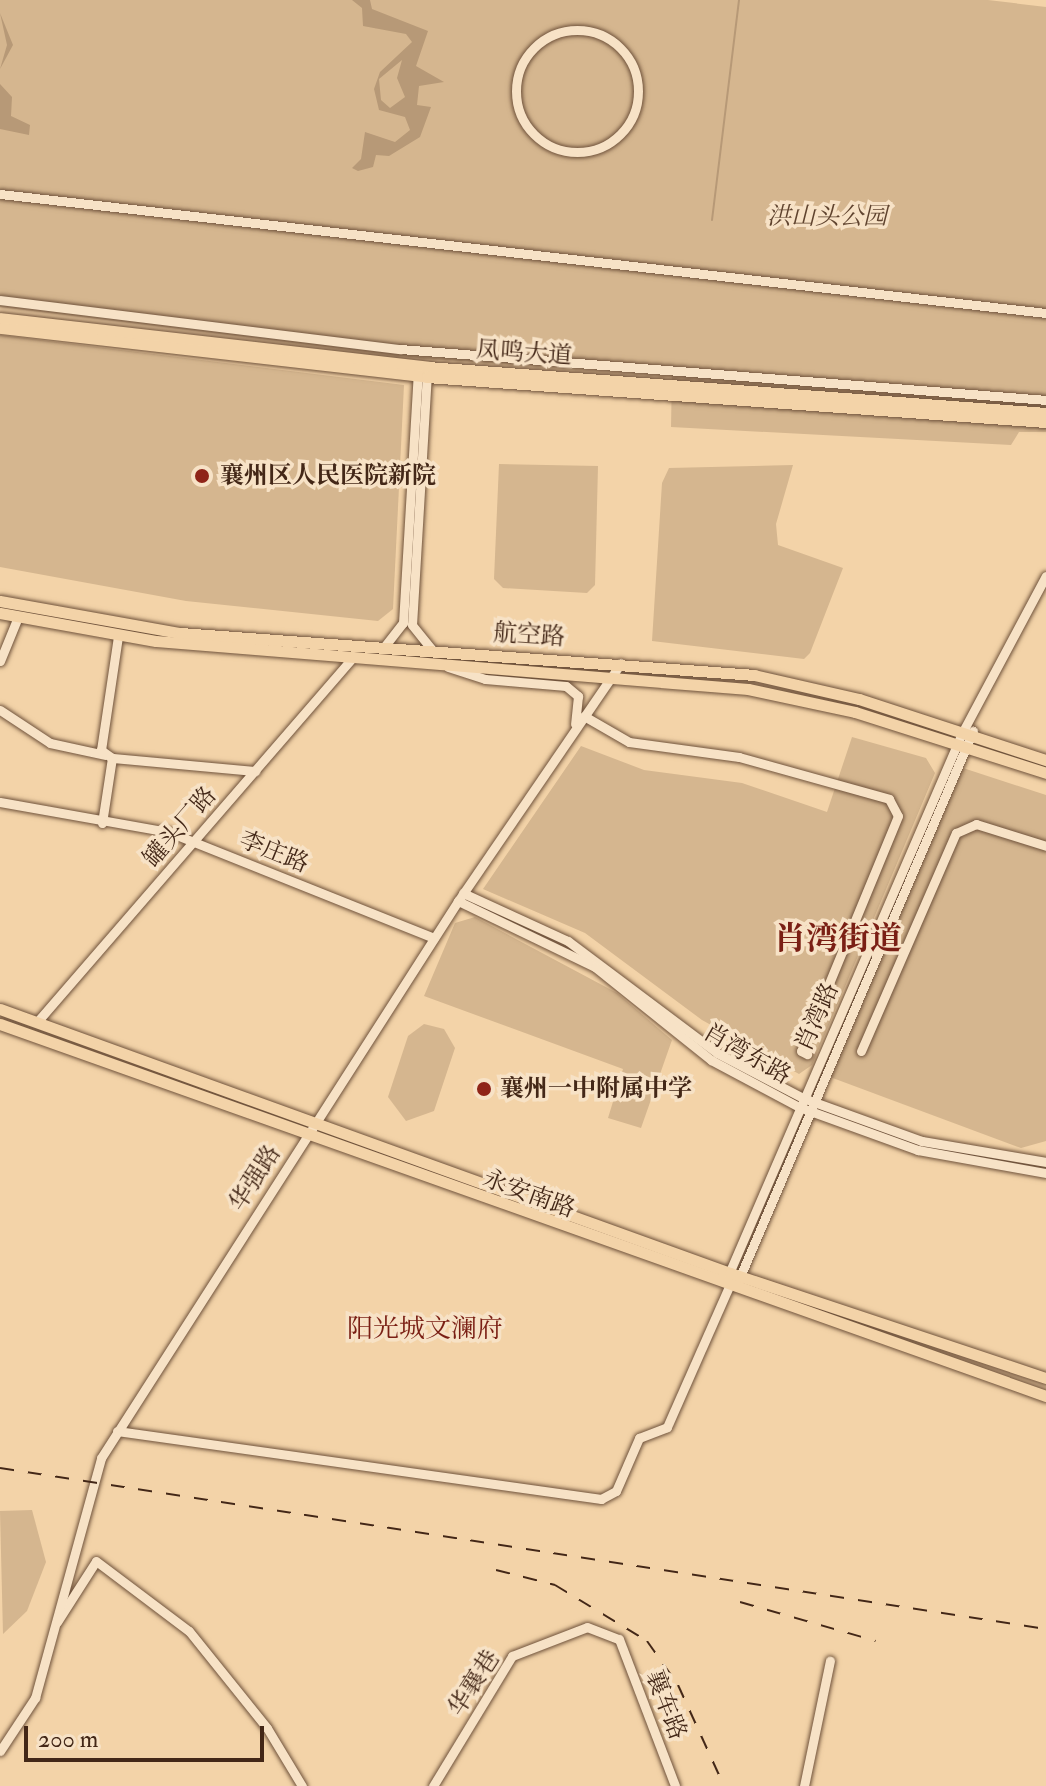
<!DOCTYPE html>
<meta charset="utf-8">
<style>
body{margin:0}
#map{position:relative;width:1046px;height:1786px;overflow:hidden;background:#f3d3a8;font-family:"IM FELL Double Pica","Noto Serif SC",serif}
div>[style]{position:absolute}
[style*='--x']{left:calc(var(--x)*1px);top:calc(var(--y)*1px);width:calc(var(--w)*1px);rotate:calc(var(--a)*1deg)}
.green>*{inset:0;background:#d5b68f}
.water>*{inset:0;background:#b79977}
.stream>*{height:2px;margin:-1px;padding:0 1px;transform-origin:1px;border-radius:1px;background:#b79977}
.roads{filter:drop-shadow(0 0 2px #6f523b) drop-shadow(0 0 2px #6f523b)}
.minor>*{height:9px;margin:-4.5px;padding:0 4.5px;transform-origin:4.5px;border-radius:4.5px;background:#f7e2c6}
.minor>.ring{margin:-4.5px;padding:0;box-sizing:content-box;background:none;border:9px solid #f7e2c6;border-radius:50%}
.major>*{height:11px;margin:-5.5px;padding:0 5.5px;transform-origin:5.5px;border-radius:5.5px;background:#f3d3a8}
.rail>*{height:2px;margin-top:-1px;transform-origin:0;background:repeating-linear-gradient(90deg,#432717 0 14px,transparent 0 28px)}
.dots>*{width:22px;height:22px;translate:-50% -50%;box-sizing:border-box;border:4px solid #f7e2c6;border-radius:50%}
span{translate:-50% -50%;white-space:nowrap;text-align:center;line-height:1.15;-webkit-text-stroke:7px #f7e2c6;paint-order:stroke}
.park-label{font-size:24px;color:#60442f;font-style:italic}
.street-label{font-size:24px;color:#432717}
.poi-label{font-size:24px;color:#432717;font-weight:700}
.left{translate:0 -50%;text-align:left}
.neighbourhood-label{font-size:26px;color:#7a1f14}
.district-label{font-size:32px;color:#7a1f14;font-weight:700}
.scale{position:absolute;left:24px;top:1726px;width:240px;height:36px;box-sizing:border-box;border:4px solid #432717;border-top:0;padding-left:10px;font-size:24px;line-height:28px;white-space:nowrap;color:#432717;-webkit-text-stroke:6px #f7e2c6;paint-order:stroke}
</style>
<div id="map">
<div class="green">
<i style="clip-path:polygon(0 0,988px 0,1046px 7px,1046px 432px,1019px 432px,1011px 445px,671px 427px,672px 373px,425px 359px,0 307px)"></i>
<i style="clip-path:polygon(0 335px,404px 385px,393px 609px,378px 621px,186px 601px,0 567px)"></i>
<i style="clip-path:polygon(499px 464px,598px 466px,595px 585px,587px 593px,503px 588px,494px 579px)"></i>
<i style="clip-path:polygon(793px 465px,776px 524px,778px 545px,843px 568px,810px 653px,804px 659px,652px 641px,662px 483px,669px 468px)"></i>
<i style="clip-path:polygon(852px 737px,926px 758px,935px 773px,812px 1065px,799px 1074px,702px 1020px,585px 933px,483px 889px,581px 746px,644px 770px,742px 783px,827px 812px)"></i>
<i style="clip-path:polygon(963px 768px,1046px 795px,1046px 1141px,1021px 1148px,830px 1077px)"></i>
<i style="clip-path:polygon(475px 917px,617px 993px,672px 1040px,641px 1128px,608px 1118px,623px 1069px,424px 996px,455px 923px)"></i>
<i style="clip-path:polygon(424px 1024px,444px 1029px,455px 1048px,434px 1111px,406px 1121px,388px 1097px,408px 1036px)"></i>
<i style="clip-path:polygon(32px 1510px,46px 1562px,27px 1611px,3px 1634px,0 1511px)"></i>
</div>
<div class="water">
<i style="clip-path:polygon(evenodd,352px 0,370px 0,372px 9px,428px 31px,416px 66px,444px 82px,419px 86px,417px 105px,431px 107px,420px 137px,389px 156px,376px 155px,373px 167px,358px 171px,352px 168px,361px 159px,365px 132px,395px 142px,410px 130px,405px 117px,379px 110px,374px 89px,380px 72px,412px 42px,406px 34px,363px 26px,362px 8px,352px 0,402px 60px,397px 78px,405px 97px,390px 108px,381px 100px,379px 79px,402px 60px)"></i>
<i style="clip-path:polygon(0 13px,13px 45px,0 69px,7px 45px)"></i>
<i style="clip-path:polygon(0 84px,12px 97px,11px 116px,30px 125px,29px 135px,0 129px)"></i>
</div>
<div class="stream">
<i style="--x:712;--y:220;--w:222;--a:-83"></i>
</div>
<div class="roads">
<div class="minor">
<i class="ring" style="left:516px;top:30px;width:113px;height:113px"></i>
<i style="--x:0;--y:194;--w:1053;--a:6.49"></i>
<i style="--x:0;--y:300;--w:403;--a:7"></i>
<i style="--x:400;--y:349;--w:648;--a:4.51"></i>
<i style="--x:427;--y:373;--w:252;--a:93.4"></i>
<i style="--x:412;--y:625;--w:32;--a:51"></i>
<i style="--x:384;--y:647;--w:31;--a:-52"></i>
<i style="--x:403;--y:623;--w:253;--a:-86.6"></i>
<i style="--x:0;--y:661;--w:48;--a:-67.8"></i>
<i style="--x:448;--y:667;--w:39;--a:18"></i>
<i style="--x:485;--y:679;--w:81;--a:4.9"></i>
<i style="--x:566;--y:686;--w:16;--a:40"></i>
<i style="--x:578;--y:696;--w:28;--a:96"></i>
<i style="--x:0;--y:710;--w:60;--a:33.4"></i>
<i style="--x:50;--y:743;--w:56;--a:12.3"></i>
<i style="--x:584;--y:716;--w:52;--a:30"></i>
<i style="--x:629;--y:742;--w:111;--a:7.8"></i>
<i style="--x:739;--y:757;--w:156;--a:15.6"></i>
<i style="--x:889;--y:799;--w:19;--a:62"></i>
<i style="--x:898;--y:816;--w:254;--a:112.4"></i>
<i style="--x:801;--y:1051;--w:7;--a:27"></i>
<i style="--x:112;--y:758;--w:144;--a:5.2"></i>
<i style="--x:0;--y:802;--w:172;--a:10.1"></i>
<i style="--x:169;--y:832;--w:285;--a:21.8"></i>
<i style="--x:102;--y:823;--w:66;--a:-81.3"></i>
<i style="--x:112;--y:758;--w:14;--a:-144"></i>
<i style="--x:101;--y:750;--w:115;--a:-81.5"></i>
<i style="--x:463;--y:893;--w:115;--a:24.6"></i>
<i style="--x:568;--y:941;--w:186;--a:36.9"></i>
<i style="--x:717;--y:1053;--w:97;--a:27.6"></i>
<i style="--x:803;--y:1098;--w:127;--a:19.9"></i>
<i style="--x:922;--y:1141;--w:126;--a:9.6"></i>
<i style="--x:458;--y:901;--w:152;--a:25.7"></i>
<i style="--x:595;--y:967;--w:149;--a:38.7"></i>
<i style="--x:711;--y:1060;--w:100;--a:28.1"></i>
<i style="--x:799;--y:1107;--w:127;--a:19.9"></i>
<i style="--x:918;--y:1150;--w:130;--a:10.2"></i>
<i style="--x:37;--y:1022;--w:483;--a:-49.1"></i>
<i style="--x:861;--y:1051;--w:238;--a:-66.5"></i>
<i style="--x:956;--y:833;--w:22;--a:-24"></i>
<i style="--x:976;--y:824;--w:73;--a:17.4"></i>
<i style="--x:727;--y:1278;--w:594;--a:-66.67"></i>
<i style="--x:962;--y:733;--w:178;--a:-61.9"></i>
<i style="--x:739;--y:1279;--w:596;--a:-66.88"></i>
<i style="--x:117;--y:1431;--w:489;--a:8"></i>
<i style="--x:601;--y:1499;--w:17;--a:-28"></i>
<i style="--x:616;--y:1491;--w:58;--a:-66.5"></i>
<i style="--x:639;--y:1438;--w:30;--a:-21"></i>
<i style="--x:667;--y:1427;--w:151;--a:-66.2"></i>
<i style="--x:57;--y:1622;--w:72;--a:-57.4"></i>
<i style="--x:96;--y:1561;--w:116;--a:37"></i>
<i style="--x:189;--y:1631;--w:124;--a:51.2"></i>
<i style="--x:267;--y:1728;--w:68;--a:58.9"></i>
<i style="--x:0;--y:1751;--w:64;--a:-56.6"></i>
<i style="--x:35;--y:1698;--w:249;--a:-74.6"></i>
<i style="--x:101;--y:1458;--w:662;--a:-57.34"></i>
<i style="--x:458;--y:901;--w:288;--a:-55.6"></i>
<i style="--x:433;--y:1786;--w:152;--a:-58.7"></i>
<i style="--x:512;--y:1656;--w:80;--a:-21.1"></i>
<i style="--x:587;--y:1627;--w:34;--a:21"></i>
<i style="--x:619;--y:1639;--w:157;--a:69.1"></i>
<i style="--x:804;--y:1786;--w:128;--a:-78.3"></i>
</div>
<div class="major">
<i style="--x:0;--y:318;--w:430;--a:6.5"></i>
<i style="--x:427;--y:367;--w:621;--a:4.25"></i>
<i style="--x:0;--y:328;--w:430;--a:6.5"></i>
<i style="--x:427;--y:377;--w:621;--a:4.16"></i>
<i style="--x:0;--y:601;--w:183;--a:10.1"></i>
<i style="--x:180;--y:633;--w:576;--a:4.18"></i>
<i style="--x:754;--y:675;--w:108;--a:12.9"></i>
<i style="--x:859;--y:699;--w:197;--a:18.1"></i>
<i style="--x:0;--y:613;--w:158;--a:10.2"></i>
<i style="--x:156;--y:641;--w:594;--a:4.64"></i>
<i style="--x:748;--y:689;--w:109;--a:12.1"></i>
<i style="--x:855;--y:712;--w:201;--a:17.7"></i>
<i style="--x:0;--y:1009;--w:776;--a:19.88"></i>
<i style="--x:730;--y:1273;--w:333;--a:18.4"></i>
<i style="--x:0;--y:1024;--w:1110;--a:19.58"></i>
</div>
</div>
<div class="rail">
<i style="--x:0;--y:1468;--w:1058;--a:8.75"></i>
<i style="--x:496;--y:1570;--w:61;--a:14.3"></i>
<i style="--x:555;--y:1585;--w:108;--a:31.3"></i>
<i style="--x:647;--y:1641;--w:54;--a:54.8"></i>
<i style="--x:678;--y:1685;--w:111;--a:65.5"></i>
<i style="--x:740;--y:1602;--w:141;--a:16"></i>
</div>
<div class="dots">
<i style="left:202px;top:476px;background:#8f2418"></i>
<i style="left:484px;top:1089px;background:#8f2418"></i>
</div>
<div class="park-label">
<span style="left:827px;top:217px">洪山头公园</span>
</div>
<div class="street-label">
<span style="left:524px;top:353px;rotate:4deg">凤鸣大道</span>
<span style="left:529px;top:635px;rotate:4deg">航空路</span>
<span style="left:180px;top:827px;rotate:-49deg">罐头厂路</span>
<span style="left:274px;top:852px;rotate:22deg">李庄路</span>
<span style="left:817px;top:1017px;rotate:-66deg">肖湾路</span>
<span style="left:747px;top:1054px;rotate:30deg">肖湾东路</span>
<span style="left:255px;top:1178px;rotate:-57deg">华强路</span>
<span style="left:529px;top:1194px;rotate:20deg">永安南路</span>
<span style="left:474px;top:1683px;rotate:-57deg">华襄巷</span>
<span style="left:666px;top:1705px;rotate:69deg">襄车路</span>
</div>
<div class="poi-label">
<span class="left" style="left:220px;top:476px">襄州区人民医院新院</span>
<span class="left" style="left:500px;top:1089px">襄州一中附属中学</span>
</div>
<div class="neighbourhood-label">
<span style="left:425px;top:1330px">阳光城文澜府</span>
</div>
<div class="district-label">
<span style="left:838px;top:939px">肖湾街道</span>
</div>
<div class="scale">200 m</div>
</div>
